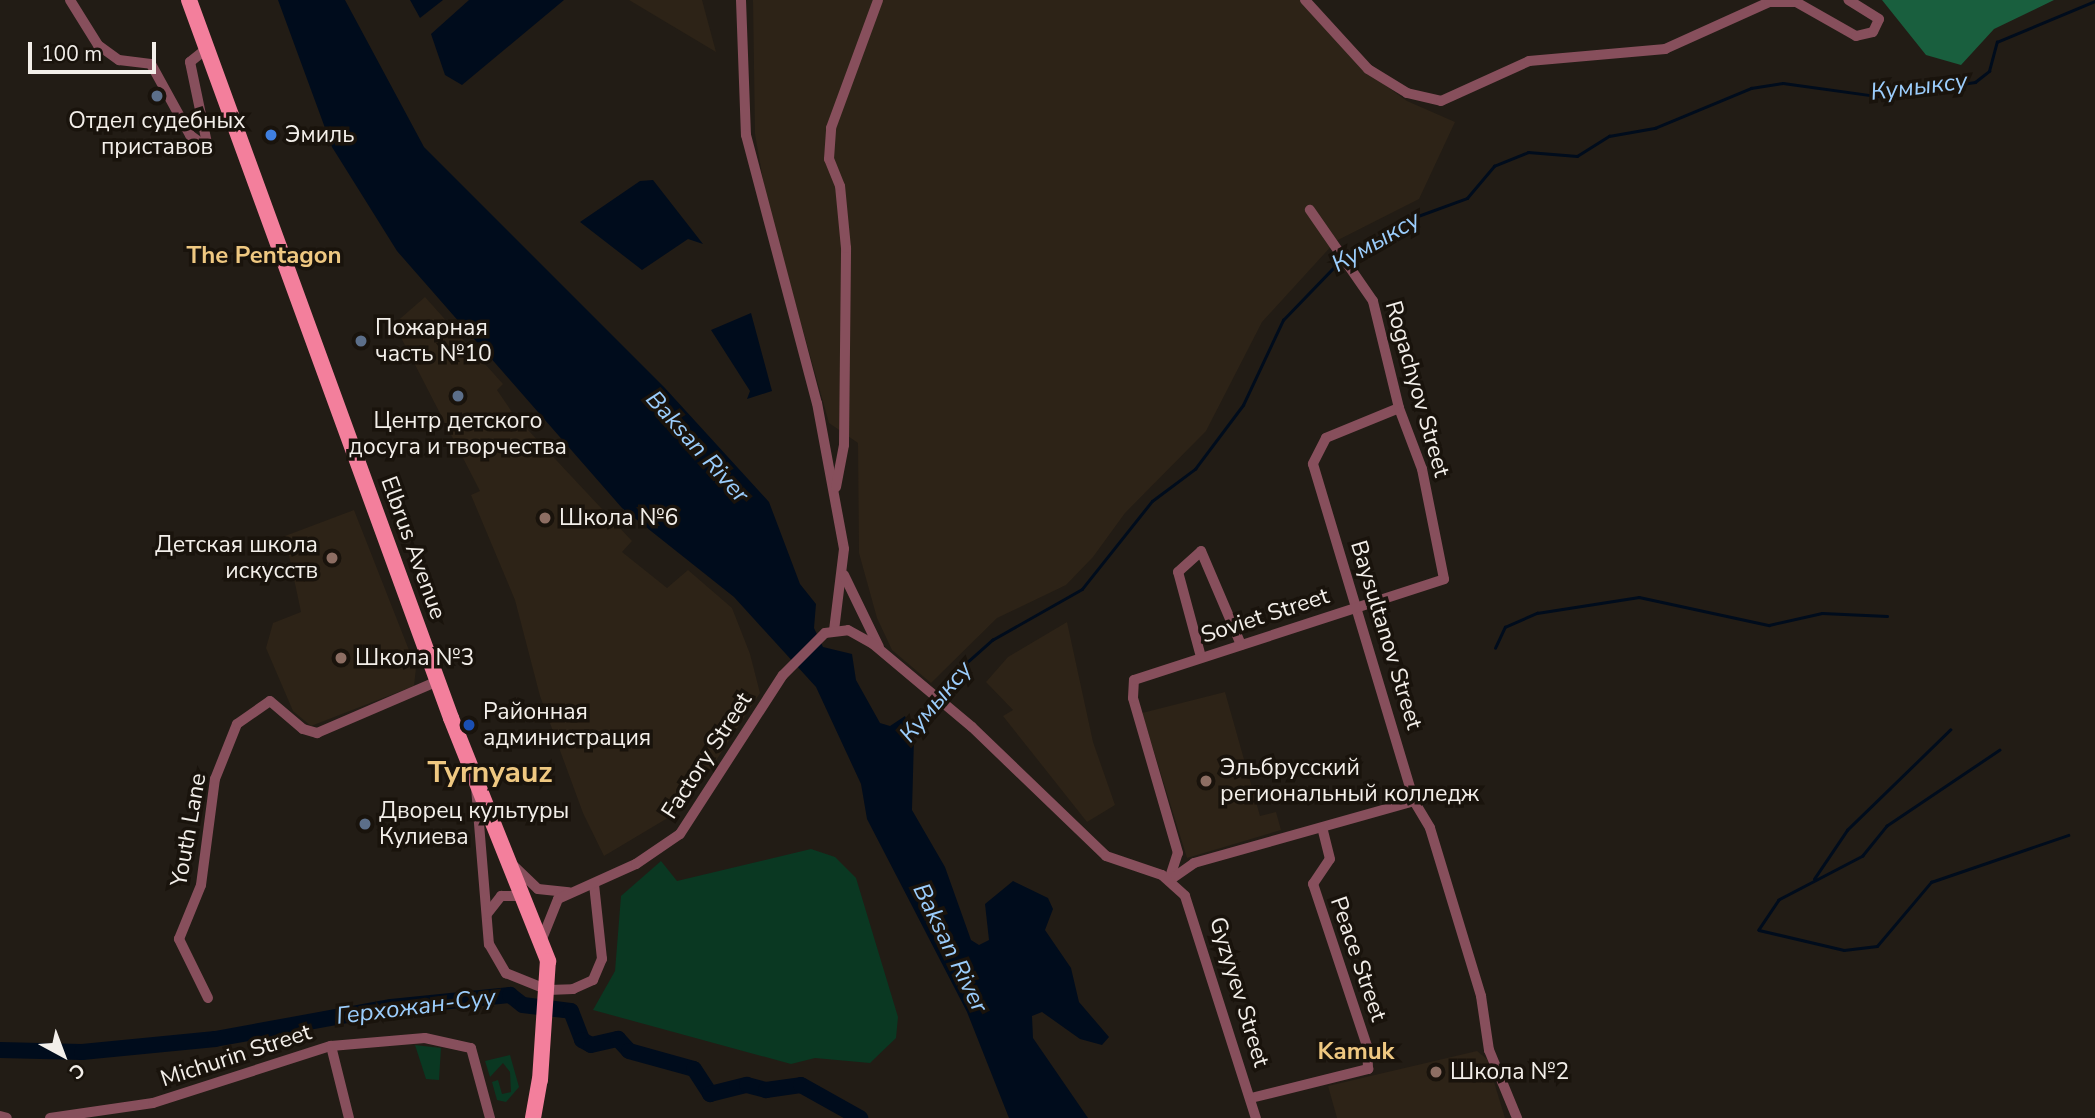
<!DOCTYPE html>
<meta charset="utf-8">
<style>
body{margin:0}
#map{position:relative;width:2095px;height:1118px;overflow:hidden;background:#221c15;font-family:"Nunito Sans",sans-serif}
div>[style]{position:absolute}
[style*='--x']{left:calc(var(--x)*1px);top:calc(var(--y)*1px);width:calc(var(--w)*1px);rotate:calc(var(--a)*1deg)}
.built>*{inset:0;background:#2d2317}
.green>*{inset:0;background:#0a3822}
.forest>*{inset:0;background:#195f3e}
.water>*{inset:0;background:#000c1c}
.stream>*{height:2.5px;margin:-1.25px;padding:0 1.25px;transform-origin:1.25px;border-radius:1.25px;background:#000c1c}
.river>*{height:16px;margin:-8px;padding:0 8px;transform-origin:8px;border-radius:8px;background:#000c1c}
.minor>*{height:10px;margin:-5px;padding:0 5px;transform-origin:5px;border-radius:5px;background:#874f5c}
.primary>*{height:16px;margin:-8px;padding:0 8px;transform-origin:8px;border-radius:8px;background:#f37f9c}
.primary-bridge>*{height:16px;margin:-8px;padding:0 8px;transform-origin:8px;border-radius:8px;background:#f37f9c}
.dots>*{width:19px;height:19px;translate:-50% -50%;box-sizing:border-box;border:4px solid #19130c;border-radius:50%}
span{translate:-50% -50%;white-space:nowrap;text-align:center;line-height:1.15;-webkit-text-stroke:7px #19130c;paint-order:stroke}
.poi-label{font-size:23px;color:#f3efea}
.left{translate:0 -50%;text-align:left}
.right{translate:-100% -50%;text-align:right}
.street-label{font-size:23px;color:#f3efea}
.water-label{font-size:24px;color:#9bcdfc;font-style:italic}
.neighbourhood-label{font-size:24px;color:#efc881;font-weight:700}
.district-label{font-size:30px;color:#efc881;font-weight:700}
.north{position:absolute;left:28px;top:1020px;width:70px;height:70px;-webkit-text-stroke:5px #19130c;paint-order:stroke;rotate:139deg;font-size:19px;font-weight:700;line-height:28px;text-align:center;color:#f3efea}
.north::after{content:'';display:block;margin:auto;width:24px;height:32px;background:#f3efea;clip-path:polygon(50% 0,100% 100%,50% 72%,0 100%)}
.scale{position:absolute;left:28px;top:42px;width:128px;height:32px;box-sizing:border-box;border:4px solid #f3efea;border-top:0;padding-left:9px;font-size:21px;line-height:24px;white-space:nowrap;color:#f3efea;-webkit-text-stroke:5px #19130c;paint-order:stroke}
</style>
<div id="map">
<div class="built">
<i style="clip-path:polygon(629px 0,702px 0,716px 52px)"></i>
<i style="clip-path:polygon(753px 0,1301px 0,1367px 72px,1407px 101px,1455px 122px,1419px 199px,1336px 241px,1262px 322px,1206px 431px,1125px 513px,1093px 557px,1066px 585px,997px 618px,931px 683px,892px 650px,877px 618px,859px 553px,858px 443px,829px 423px,767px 202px,755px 134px)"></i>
<i style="clip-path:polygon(425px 297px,503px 384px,497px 390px,514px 415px,632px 541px,622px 552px,667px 588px,688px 570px,732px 608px,750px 654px,760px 693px,702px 782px,671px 816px,604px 856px,583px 813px,540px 696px,515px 600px,471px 495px,480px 491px,394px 324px)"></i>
<i style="clip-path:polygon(354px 510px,416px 668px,414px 686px,311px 726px,293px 711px,266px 648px,273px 623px,301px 612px,285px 536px)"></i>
<i style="clip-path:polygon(1067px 622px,1093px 742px,1115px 805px,1087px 822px,1003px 716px,1013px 710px,986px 682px,1008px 657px)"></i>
<i style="clip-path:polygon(1225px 692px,1260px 816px,1276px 812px,1281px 830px,1187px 858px,1142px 713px)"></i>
<i style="clip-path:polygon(1477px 1051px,1487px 1059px,1505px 1118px,1337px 1118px,1328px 1086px)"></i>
</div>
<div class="green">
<i style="clip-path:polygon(811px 849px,835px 857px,856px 878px,898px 1017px,896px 1038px,870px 1063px,815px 1058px,791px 1064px,593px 1010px,615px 971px,621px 896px,661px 861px,677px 881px)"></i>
<i style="clip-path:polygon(415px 1045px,441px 1048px,439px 1080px,426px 1079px)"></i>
<i style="clip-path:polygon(510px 1055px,519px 1087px,506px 1102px,497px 1100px,492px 1082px,498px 1080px,502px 1094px,511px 1092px,510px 1072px,503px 1063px,490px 1077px,485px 1061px)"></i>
</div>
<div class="forest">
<i style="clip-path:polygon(1882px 0,2054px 0,1994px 29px,1961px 65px,1926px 55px)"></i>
</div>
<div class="water">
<i style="clip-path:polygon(278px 0,345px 0,424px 147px,664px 387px,769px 502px,800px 584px,816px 604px,814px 628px,823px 647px,852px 654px,856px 680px,880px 723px,890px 726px,905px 716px,914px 739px,912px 810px,945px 867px,971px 940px,979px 945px,989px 940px,985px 904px,1013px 881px,1048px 898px,1053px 909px,1045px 930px,1071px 968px,1079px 1002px,1109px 1037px,1102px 1045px,1080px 1039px,1042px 1012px,1032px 1016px,1033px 1038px,1088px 1118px,1009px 1118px,967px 1012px,867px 819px,861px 784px,816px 687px,734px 597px,622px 508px,397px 251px,332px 147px)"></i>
<i style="clip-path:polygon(410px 0,443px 0,420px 18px)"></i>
<i style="clip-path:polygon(469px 0,564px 0,462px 85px,445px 75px,431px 34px)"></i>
<i style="clip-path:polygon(653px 180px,703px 244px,688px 239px,642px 270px,580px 222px,640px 181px)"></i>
<i style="clip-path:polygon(751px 313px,772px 391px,747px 399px,750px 391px,711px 330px)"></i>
</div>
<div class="stream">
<i style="--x:1346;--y:257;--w:71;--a:-31.2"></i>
<i style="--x:1407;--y:220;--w:64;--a:-20.1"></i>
<i style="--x:1467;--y:198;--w:42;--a:-49.8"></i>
<i style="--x:1494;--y:166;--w:37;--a:-22"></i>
<i style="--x:1528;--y:152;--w:49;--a:4.7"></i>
<i style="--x:1577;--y:156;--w:38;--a:-32"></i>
<i style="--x:1609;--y:136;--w:47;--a:-9.9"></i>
<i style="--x:1655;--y:128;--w:104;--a:-22.6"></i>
<i style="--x:1751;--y:88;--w:32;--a:-9"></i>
<i style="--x:1783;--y:83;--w:95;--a:7.9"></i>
<i style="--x:1877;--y:96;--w:99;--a:-8.1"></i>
<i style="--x:1975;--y:82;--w:18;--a:-38"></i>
<i style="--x:1989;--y:71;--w:30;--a:-75"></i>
<i style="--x:1997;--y:42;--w:106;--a:-22.7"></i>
<i style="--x:1495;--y:648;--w:23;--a:-65"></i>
<i style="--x:1505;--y:627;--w:35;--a:-24"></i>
<i style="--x:1537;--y:613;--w:103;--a:-8.9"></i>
<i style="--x:1639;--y:597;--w:133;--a:12.2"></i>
<i style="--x:1769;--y:625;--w:54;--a:-12.8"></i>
<i style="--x:1822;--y:613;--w:65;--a:2.6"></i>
<i style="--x:910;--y:735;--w:77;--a:-54"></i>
<i style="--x:955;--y:673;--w:50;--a:-41.7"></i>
<i style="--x:992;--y:640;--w:103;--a:-29.5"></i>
<i style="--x:1082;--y:589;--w:112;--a:-51.5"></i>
<i style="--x:1152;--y:501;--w:54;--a:-36.7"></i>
<i style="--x:1195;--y:469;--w:80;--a:-53.1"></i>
<i style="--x:1243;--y:405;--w:94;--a:-64.8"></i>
<i style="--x:1283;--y:320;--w:83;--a:-46"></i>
<i style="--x:2000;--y:750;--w:136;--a:146.1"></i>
<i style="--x:1887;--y:826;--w:38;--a:129"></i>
<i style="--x:1863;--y:856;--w:95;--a:152.4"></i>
<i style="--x:1779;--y:900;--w:36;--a:124"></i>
<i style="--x:1759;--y:930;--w:87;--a:13.2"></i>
<i style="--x:1844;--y:950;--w:33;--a:-7"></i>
<i style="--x:1877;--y:946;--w:84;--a:-49.8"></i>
<i style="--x:1931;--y:882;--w:145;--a:-18.9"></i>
<i style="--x:1814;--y:879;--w:59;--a:-56"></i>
<i style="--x:1847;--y:830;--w:144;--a:-44.2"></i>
</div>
<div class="river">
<i style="--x:0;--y:1050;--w:82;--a:1.4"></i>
<i style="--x:82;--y:1052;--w:134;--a:-5.6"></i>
<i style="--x:215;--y:1039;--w:179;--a:-10.3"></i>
<i style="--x:391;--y:1007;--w:120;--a:-5.8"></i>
<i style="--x:510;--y:995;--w:16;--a:38"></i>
<i style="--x:523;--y:1005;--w:48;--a:7.1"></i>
<i style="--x:571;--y:1011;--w:31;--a:69"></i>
<i style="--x:582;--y:1040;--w:10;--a:29"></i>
<i style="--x:591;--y:1045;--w:28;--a:-13"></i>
<i style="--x:618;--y:1039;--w:16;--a:47"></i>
<i style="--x:629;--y:1051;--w:67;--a:15.5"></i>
<i style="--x:694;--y:1069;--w:30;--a:57"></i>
<i style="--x:710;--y:1094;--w:38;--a:-14"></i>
<i style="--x:747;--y:1085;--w:20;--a:15"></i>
<i style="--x:766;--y:1090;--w:35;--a:-8"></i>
<i style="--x:801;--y:1085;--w:68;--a:29.2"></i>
</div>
<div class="minor">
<i style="--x:70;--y:0;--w:53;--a:58.1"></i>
<i style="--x:98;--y:45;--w:26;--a:36"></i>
<i style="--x:119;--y:60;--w:32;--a:7"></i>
<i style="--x:151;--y:64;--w:81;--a:61.2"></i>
<i style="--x:190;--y:135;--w:22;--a:36"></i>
<i style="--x:208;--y:148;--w:88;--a:-101.8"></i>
<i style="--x:190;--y:62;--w:21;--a:-39"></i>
<i style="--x:741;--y:0;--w:135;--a:87.9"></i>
<i style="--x:746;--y:135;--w:277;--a:75.2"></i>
<i style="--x:817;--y:403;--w:148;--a:79.5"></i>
<i style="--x:844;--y:549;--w:82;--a:97"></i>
<i style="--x:1305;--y:0;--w:93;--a:47.6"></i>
<i style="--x:1368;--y:69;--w:46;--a:31.6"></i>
<i style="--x:1407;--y:93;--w:35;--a:13"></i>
<i style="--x:1441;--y:101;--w:97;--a:-24.4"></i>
<i style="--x:1529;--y:61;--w:137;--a:-5"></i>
<i style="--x:1665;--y:49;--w:114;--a:-24.3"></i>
<i style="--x:1769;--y:2;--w:27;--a:0"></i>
<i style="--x:1796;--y:2;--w:69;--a:29.5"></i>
<i style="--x:1856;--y:36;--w:17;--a:-13"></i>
<i style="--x:1873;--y:32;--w:14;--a:-65"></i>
<i style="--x:1879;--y:19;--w:36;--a:-148"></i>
<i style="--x:1399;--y:408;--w:79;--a:157.7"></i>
<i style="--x:1326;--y:438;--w:29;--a:117"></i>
<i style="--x:1313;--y:464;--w:352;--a:73.3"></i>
<i style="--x:1414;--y:801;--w:31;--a:59"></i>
<i style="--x:1430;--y:828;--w:176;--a:73.1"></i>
<i style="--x:1481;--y:996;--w:55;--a:81.6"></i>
<i style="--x:1489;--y:1050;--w:74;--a:67.6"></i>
<i style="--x:836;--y:487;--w:43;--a:-79.2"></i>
<i style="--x:844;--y:445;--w:197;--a:-89.4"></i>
<i style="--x:846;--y:248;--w:62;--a:-95.5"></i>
<i style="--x:840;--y:186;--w:29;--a:-112"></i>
<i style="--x:829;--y:159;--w:31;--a:-86"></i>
<i style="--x:831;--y:128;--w:136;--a:-69.8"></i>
<i style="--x:844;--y:575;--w:80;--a:64.1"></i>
<i style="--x:1201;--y:657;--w:88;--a:-105.1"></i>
<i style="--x:1178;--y:572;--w:31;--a:-42"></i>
<i style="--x:1201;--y:551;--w:102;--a:66.9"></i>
<i style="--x:476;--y:787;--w:158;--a:85.3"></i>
<i style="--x:489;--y:944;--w:34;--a:60"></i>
<i style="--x:506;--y:973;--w:45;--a:22"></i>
<i style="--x:548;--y:990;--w:25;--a:-2"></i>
<i style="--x:573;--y:989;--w:22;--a:-24"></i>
<i style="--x:593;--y:980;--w:23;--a:-67"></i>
<i style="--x:602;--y:959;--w:75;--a:-96.1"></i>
<i style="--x:514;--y:866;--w:33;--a:44"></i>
<i style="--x:538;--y:889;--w:31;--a:6"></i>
<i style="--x:1169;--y:880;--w:28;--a:-72"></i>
<i style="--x:1178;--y:853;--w:161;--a:-106.2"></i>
<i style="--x:1133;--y:698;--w:18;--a:-87"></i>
<i style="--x:1134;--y:680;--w:326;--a:-18"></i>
<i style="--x:1444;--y:579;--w:112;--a:-101.3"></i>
<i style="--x:1422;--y:469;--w:65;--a:-110.7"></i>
<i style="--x:1399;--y:408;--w:110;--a:-103.7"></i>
<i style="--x:1373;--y:301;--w:111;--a:-124.7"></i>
<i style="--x:1170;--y:880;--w:29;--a:-35"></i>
<i style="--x:1194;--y:863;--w:229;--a:-15.7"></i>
<i style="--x:487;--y:914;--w:23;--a:-52"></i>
<i style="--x:501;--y:896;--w:21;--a:0"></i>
<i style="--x:542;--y:939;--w:43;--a:-68.2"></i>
<i style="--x:558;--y:899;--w:85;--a:-24.2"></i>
<i style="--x:636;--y:864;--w:53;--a:-34.3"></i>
<i style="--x:680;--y:834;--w:189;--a:-57.1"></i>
<i style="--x:783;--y:675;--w:59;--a:-45"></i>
<i style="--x:825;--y:633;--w:23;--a:-7"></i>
<i style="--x:848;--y:630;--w:29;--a:29"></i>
<i style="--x:873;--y:644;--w:129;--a:40"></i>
<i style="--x:972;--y:727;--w:186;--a:43.9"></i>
<i style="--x:1106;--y:856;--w:59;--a:18.7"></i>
<i style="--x:1162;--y:875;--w:31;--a:42"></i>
<i style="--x:1185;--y:896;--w:233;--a:72.3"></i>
<i style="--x:208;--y:998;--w:66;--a:-116.2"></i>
<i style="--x:179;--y:939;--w:58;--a:-67.8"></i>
<i style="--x:201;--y:885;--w:107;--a:-82.5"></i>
<i style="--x:215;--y:779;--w:59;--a:-68.2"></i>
<i style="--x:237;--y:724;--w:40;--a:-34.9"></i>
<i style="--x:270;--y:701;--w:43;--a:40.3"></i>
<i style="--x:303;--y:729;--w:15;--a:16"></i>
<i style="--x:317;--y:733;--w:132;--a:-23.3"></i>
<i style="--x:331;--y:1046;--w:74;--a:76"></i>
<i style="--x:1251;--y:1098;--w:121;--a:-13.9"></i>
<i style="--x:1368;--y:1069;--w:23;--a:-92"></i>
<i style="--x:1367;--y:1046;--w:171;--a:-108.4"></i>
<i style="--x:1313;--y:884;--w:30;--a:-56"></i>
<i style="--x:1330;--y:859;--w:32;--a:-104"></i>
<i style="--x:0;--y:1116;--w:7;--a:16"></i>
<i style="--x:50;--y:1118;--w:104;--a:-8.3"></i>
<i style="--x:153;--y:1103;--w:187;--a:-17.8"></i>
<i style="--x:331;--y:1046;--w:94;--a:-4.9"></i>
<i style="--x:425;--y:1038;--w:47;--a:12.3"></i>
<i style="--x:471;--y:1048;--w:73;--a:74.8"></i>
</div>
<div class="primary">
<i style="--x:189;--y:0;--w:764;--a:69.95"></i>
<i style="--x:451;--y:718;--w:262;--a:68.2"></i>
<i style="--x:533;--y:1118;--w:39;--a:-80"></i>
</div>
<div class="primary-bridge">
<i style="--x:540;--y:1080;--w:119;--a:-86.2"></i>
</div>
<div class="dots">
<i style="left:157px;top:96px;background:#5c6f8a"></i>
<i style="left:271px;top:135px;background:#3f7fe0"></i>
<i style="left:361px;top:341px;background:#5c6f8a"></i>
<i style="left:458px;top:396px;background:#5c6f8a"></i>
<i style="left:545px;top:518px;background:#8d6e63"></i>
<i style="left:332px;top:558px;background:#8d6e63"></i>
<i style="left:341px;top:658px;background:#8d6e63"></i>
<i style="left:469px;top:725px;background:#1a4fb4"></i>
<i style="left:1206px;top:781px;background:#8d6e63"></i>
<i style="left:365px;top:824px;background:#5c6f8a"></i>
<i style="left:1436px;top:1072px;background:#8d6e63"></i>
</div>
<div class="poi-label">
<span style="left:157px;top:134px">Отдел судебных<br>приставов</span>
<span class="left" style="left:285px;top:135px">Эмиль</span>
<span class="left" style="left:375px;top:341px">Пожарная<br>часть №10</span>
<span style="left:458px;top:434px">Центр детского<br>досуга и творчества</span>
<span class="left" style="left:559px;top:518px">Школа №6</span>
<span class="right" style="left:318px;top:558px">Детская школа<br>искусств</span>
<span class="left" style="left:355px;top:658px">Школа №3</span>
<span class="left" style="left:483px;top:725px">Районная<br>администрация</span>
<span class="left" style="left:1220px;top:781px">Эльбрусский<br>региональный колледж</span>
<span class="left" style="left:379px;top:824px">Дворец культуры<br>Кулиева</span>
<span class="left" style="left:1450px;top:1072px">Школа №2</span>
</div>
<div class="street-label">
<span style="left:1417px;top:389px;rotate:74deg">Rogachyov Street</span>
<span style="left:413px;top:548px;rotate:70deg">Elbrus Avenue</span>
<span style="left:1265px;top:616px;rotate:-18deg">Soviet Street</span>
<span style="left:1386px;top:635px;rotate:73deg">Baysultanov Street</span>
<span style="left:707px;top:756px;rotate:-57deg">Factory Street</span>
<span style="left:189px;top:830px;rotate:-80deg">Youth Lane</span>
<span style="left:1358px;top:959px;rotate:71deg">Peace Street</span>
<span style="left:1239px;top:992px;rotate:73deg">Gyzyyev Street</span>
<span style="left:236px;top:1056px;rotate:-18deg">Michurin Street</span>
</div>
<div class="water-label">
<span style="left:1919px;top:87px;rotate:-7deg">Кумыксу</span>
<span style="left:1376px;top:242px;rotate:-30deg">Кумыксу</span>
<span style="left:697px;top:447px;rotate:48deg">Baksan River</span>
<span style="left:936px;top:702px;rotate:-50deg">Кумыксу</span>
<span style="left:950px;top:948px;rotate:64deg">Baksan River</span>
<span style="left:416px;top:1007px;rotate:-7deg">Герхожан-Суу</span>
</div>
<div class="neighbourhood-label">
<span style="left:264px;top:256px">The Pentagon</span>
<span style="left:1356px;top:1052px">Kamuk</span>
</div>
<div class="district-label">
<span style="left:490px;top:773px">Tyrnyauz</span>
</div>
<div class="north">С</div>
<div class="scale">100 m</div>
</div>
